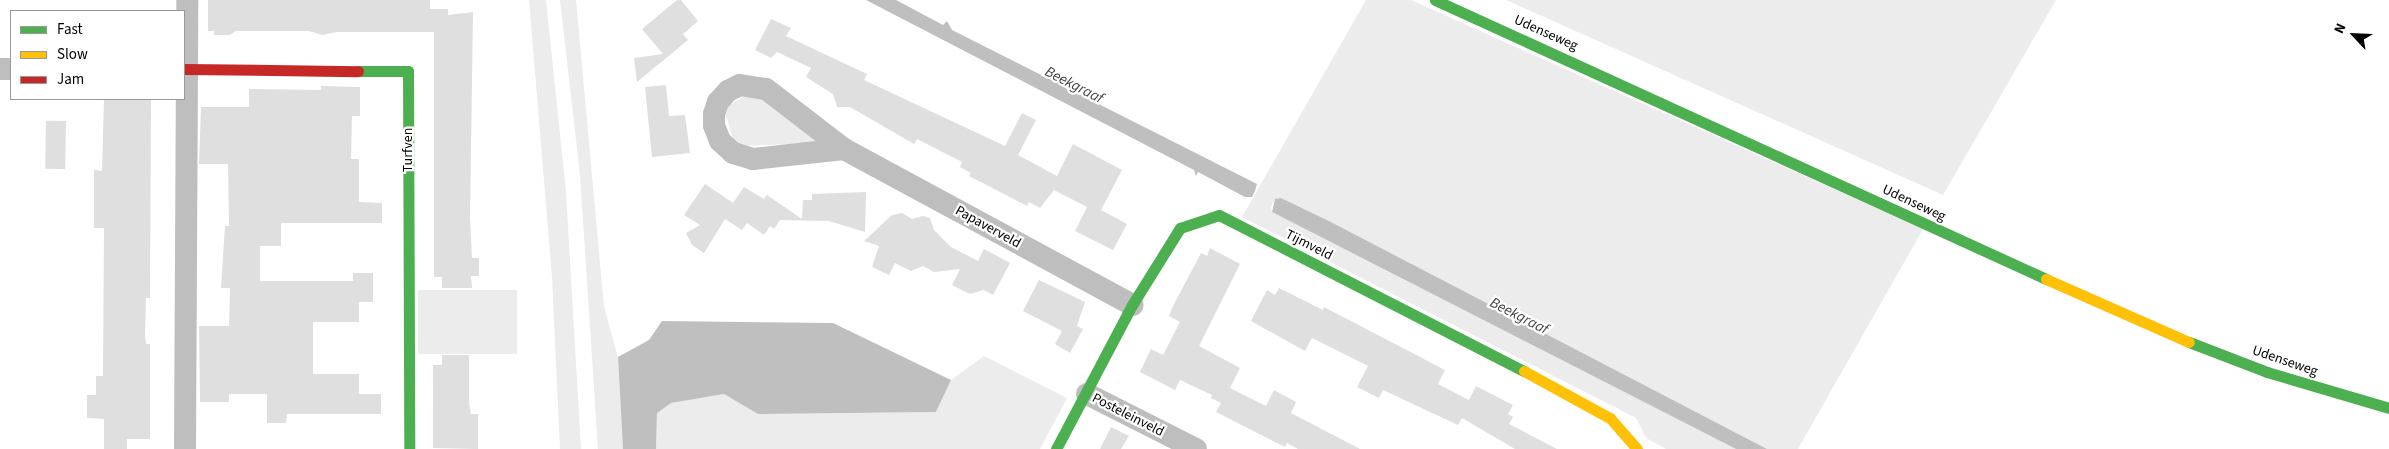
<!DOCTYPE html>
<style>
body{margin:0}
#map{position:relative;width:2389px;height:449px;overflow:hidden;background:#fff;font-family:"Source Sans 3",sans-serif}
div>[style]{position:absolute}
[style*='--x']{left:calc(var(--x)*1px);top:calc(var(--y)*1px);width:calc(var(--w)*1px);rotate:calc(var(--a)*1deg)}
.green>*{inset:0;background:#ececec;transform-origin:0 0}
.water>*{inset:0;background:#bfbfbf}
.building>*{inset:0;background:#dfdfdf;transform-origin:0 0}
.street>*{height:22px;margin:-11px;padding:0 11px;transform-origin:11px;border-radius:11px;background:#bebebe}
.fast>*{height:11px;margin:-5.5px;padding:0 5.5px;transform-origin:5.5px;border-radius:5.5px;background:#4caf50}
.slow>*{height:11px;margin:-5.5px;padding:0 5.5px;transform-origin:5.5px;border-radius:5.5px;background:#ffc107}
.jam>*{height:11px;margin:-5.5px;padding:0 5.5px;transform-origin:5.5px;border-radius:5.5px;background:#c62828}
span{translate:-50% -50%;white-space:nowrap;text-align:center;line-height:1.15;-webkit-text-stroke:4.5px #fff;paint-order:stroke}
.street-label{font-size:14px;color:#000}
.water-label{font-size:15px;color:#444;font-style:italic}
.legend{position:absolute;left:10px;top:10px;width:175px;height:90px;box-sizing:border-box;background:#fff;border:1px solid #999;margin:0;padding:6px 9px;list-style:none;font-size:15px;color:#000}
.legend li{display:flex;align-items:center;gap:10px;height:25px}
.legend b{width:25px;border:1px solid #999}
.north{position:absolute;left:2329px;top:10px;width:50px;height:50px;-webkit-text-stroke:4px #fff;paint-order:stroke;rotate:295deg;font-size:14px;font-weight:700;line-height:20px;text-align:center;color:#000}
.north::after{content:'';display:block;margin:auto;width:18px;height:22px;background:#000;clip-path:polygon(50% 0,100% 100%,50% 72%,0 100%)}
</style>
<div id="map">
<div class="green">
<i style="clip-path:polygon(529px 0,546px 0,566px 192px,581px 449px,560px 449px,552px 277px)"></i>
<i style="clip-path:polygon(560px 0,576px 0,604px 307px,618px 357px,623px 449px,598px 449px,580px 175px)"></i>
<i style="clip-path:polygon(1366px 0,1411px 0,1923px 229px,1798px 449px,1767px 449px,1329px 221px,1281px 198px,1275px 199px,1271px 207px,1272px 212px,1736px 449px,1666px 449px,1646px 438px,1636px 418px,1242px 217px)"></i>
<i style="clip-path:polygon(1506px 0,2056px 0,1943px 195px)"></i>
<i style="clip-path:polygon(745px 96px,761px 98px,817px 137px,815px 143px,741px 146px,733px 139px,725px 112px,729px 105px)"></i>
<i style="left:418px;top:290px;width:99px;height:64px"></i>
<i style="clip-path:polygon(984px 356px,1067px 398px,1040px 449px,656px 449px,657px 413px,662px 408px,671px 403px,724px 394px,758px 414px,936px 412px,951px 380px)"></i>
</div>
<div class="water">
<i style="clip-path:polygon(866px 0,896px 0,943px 25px,947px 21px,952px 30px,1257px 184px,1255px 191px,1252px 197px,1245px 197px,1198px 172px,1196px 176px,1194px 170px)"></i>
<i style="clip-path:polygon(1281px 198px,1329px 221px,1767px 449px,1736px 449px,1272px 212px,1275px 199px)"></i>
<i style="clip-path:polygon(662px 321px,833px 323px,951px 380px,936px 412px,758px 414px,724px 394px,671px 403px,657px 413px,656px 449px,623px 449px,618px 357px,649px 340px)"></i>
</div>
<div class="building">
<i style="clip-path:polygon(208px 0,430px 0,430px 9px,448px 9px,448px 15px,473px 12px,470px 218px,472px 258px,479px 258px,479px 276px,471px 276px,472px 288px,442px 288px,442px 277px,434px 277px,434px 32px,337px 32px,322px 35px,309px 31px,236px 31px,230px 35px,214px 35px,214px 31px,208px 31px)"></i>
<i style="clip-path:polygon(677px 0,681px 0,698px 21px,683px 34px,688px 40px,637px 82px,634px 58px,663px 54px,642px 29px)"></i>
<i style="clip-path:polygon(771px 19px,791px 28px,786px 36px,867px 74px,864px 80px,1005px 146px,1022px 113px,1036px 120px,1018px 155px,1057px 176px,1073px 144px,1122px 170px,1101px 210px,1127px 224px,1113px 250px,1075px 231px,1087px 207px,1054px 190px,1040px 208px,1029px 202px,1027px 206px,969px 176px,971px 173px,960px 167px,962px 162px,917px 139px,914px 144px,850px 107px,837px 107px,833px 94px,806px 77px,811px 68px,777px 52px,771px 58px,755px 50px)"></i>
<i style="clip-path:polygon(666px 85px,669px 116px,685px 115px,690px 153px,652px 157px,645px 87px)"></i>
<i style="clip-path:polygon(321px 86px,360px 87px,360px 116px,352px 116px,351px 159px,359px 159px,359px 202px,382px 203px,382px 223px,281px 223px,281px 246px,260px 246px,260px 281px,353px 281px,353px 273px,373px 273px,373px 302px,359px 302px,359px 322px,313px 322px,313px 374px,359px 374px,359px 394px,381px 394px,381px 414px,287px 414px,286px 423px,267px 423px,267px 394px,229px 394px,229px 402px,200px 402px,199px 326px,229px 326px,230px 288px,221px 288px,225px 226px,229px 226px,228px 164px,199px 164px,201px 107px,249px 107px,249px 89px,321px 90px)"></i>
<i style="clip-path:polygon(104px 99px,151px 99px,150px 298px,146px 298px,145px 335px,146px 344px,150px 344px,150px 439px,127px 439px,127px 449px,104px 449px,104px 419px,87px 418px,87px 395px,96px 395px,96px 376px,103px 376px,104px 228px,94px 228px,94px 170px,102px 171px)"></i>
<i style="left:66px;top:121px;width:48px;height:20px;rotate:91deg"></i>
<i style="clip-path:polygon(705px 184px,733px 203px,744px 187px,764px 199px,767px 195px,802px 219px,803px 200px,812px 200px,812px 194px,866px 192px,865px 232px,829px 221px,780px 220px,774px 229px,770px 226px,764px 235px,747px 223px,742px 230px,725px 219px,704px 253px,692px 245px,686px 233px,700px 225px,684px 215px)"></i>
<i style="clip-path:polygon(902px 213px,912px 219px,923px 216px,930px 218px,934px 230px,951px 247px,978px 261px,984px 249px,1010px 263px,993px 295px,984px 290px,970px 294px,952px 285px,960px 269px,934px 272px,923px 266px,911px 271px,895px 263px,889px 275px,872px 267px,879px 246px,864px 241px,892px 215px)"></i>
<i style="clip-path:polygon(1210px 248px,1240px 264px,1199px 346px,1240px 368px,1230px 388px,1266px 406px,1274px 390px,1296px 402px,1291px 413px,1360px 449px,1298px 449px,1287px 443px,1285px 447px,1216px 412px,1221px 403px,1211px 398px,1212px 395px,1180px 380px,1175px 390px,1140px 372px,1151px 349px,1163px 355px,1180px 322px,1169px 316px,1174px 304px,1201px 253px,1207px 256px)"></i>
<i style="clip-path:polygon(1039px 280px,1085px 302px,1077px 326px,1083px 329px,1070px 353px,1055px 344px,1062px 331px,1023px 311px)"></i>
<i style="clip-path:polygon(1279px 288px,1323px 310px,1324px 307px,1445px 370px,1438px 384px,1469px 400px,1476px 386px,1513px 405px,1508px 414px,1513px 417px,1509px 424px,1557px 449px,1515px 449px,1462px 418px,1458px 425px,1383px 390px,1379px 398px,1357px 387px,1368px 366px,1312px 338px,1305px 351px,1251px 321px,1267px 290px,1275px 295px)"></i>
<i style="clip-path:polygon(442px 355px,469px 355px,469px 403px,471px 414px,478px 414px,478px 449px,433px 448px,433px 365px,442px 365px)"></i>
<i style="clip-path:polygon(1111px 427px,1129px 436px,1121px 449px,1100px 449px)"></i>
</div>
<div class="street">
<i style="--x:0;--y:69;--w:11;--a:0"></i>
<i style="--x:740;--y:85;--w:26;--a:9"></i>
<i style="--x:766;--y:89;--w:98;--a:37.6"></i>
<i style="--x:844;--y:149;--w:92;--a:173.7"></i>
<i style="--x:753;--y:159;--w:21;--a:-163"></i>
<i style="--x:733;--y:153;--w:18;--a:-137"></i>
<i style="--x:720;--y:141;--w:17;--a:-111"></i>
<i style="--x:714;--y:125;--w:11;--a:-90"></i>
<i style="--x:714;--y:114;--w:13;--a:-72"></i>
<i style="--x:718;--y:102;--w:15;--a:-48"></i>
<i style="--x:728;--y:91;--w:13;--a:-27"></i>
<i style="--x:844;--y:149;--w:328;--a:28.4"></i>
<i style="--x:1087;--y:394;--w:122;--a:26.8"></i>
<i style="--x:185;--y:449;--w:449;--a:-89.7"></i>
</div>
<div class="fast">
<i style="--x:1435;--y:0;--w:672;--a:24.54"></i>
<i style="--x:358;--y:71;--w:50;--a:0"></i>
<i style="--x:408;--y:71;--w:378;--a:89.8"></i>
<i style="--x:2189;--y:342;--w:84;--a:21"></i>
<i style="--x:2267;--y:372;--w:127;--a:16.4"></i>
<i style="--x:1056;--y:449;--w:163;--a:-62.2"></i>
<i style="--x:1132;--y:305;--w:91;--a:-58.1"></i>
<i style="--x:1180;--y:228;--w:41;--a:-18.4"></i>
<i style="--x:1219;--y:215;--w:343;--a:27.1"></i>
</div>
<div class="slow">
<i style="--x:2046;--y:279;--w:156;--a:23.8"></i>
<i style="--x:1524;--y:371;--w:98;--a:28.7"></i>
<i style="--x:1610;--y:418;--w:41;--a:48.9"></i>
</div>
<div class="jam">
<i style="--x:184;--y:69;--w:174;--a:0.7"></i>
</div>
<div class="street-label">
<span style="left:1546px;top:33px;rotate:24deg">Udenseweg</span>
<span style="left:408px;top:150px;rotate:-90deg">Turfven</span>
<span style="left:1914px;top:203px;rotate:25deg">Udenseweg</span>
<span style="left:988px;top:227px;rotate:29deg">Papaverveld</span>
<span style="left:1309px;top:245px;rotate:27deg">Tijmveld</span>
<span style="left:2285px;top:361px;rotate:19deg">Udenseweg</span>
<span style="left:1128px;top:415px;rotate:27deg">Posteleinveld</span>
</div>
<div class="water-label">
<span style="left:1074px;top:85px;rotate:27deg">Beekgraaf</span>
<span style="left:1519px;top:316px;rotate:27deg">Beekgraaf</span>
</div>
<ul class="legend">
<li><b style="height:6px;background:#4caf50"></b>Fast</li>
<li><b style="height:6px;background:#ffc107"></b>Slow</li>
<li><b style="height:6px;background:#c62828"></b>Jam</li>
</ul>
<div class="north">N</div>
</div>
